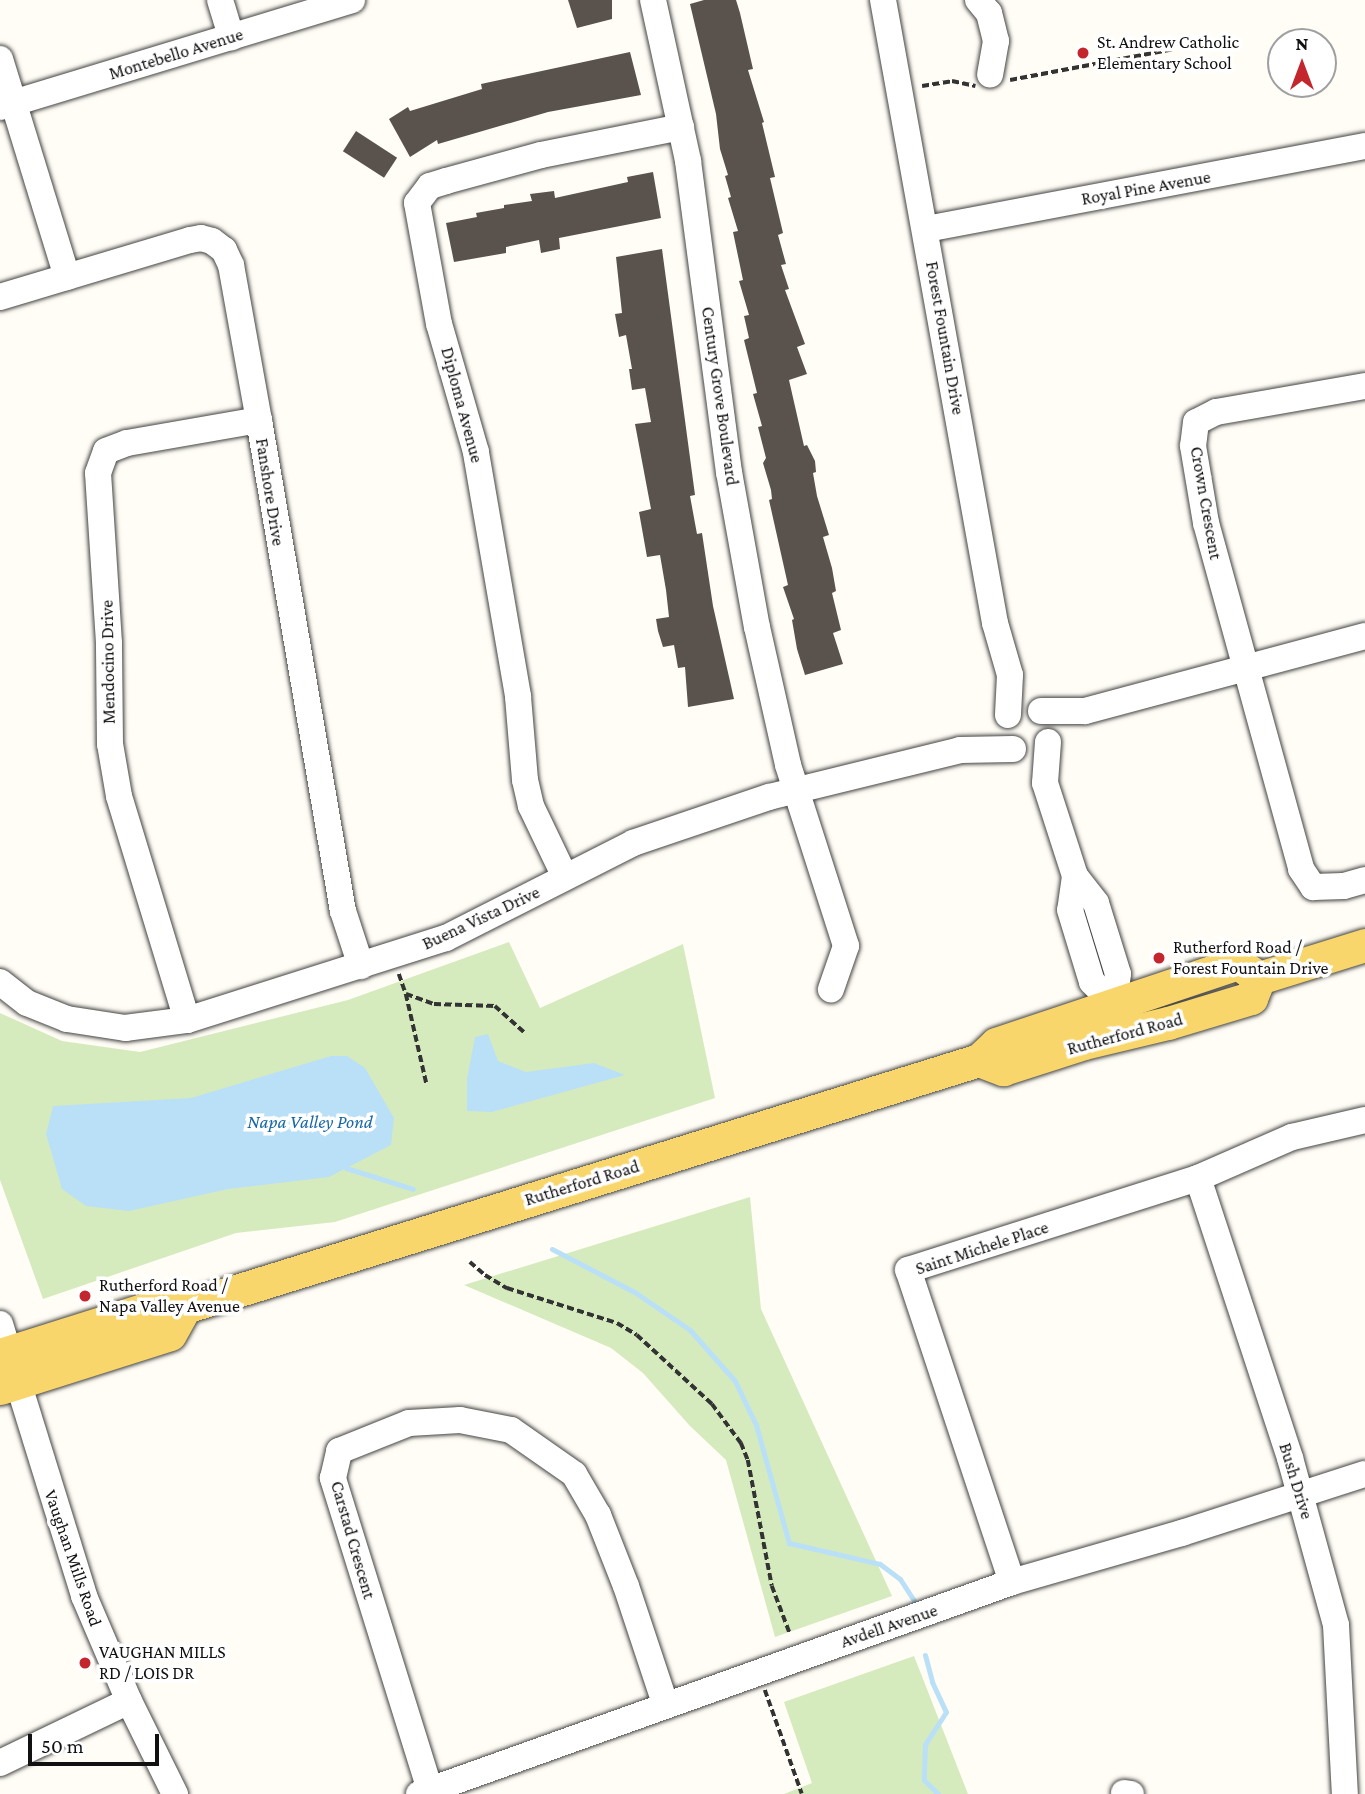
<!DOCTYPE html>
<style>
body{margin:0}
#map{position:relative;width:1365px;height:1794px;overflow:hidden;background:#fffdf5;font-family:"Crimson Pro",serif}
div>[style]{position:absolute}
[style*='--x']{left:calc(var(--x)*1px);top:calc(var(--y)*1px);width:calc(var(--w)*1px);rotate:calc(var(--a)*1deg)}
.green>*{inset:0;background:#d5ebbd}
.water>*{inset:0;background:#b9e0f7}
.stream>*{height:5px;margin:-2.5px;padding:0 2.5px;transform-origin:2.5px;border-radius:2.5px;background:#b9e0f7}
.building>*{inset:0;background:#5a524d;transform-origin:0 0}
.path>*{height:3.5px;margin-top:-1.75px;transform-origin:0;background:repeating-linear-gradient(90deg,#333 0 7px,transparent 0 10.5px)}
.roads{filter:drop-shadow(0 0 2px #444) drop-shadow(0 0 2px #444)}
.minor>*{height:26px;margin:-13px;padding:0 13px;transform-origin:13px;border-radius:13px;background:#fff}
.major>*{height:33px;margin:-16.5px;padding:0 16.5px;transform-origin:16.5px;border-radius:16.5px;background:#f9d66b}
.dots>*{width:19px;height:19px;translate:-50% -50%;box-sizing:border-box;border:4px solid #fff;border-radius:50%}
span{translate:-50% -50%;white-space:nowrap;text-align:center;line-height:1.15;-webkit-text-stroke:7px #fff;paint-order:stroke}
.poi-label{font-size:18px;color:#111}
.left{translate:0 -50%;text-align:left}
.street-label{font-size:18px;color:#111}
.water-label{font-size:19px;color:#1768a6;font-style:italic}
.north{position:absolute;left:1267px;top:28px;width:70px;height:70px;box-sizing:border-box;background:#fff;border:2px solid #a0a0a0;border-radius:50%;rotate:0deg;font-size:19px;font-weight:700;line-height:28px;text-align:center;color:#111}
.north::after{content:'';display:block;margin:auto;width:24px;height:32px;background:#c4262e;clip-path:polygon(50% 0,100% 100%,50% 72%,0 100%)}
.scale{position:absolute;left:28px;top:1734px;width:131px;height:32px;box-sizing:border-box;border:4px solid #111;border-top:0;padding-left:9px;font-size:21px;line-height:24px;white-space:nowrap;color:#111;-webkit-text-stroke:5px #fff;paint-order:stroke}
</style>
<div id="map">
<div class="green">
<i style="clip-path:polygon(509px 942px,540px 1008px,683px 944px,715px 1098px,335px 1222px,236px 1233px,43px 1299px,0 1180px,0 1013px,62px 1041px,140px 1052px,348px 1000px)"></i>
<i style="clip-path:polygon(750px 1197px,761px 1309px,892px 1596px,775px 1637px,726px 1460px,690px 1426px,643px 1373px,611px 1348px,464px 1285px)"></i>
<i style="clip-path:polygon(914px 1656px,968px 1794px,784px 1794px,812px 1783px,784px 1702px)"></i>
</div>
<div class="water">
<i style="clip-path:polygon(488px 1034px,498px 1061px,526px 1072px,594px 1063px,625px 1075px,492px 1112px,467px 1111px,467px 1079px,475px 1037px)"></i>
<i style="clip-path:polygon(331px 1056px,347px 1056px,365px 1068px,394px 1118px,391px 1145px,329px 1177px,228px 1189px,129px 1211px,86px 1206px,62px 1189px,46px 1134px,53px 1106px,191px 1098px)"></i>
</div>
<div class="stream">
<i style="--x:346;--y:1168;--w:70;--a:17.4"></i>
<i style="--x:552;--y:1249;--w:95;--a:27.6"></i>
<i style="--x:636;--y:1293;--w:65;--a:34.4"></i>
<i style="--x:690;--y:1330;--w:68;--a:48.6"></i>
<i style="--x:735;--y:1381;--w:49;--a:64.5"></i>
<i style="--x:756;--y:1425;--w:123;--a:74.4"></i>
<i style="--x:789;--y:1543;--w:93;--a:13"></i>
<i style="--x:880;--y:1564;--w:25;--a:37"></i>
<i style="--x:900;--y:1579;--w:27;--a:57"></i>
<i style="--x:925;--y:1655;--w:28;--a:75"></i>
<i style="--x:932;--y:1682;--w:33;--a:65"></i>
<i style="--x:946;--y:1712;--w:38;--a:123"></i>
<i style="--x:925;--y:1744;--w:36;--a:92"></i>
<i style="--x:924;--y:1780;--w:20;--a:45"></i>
</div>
<div class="building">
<i style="clip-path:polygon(568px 0,612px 0,612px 19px,577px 28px)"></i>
<i style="clip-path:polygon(704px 0,736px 0,740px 13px,753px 69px,748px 70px,764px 122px,762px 123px,775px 177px,770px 178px,783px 233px,778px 235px,786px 264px,781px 265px,789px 289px,785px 290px,805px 344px,797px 347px,807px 374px,789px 380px,804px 446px,807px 445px,815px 461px,816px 472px,813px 473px,817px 496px,829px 535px,823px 537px,832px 568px,836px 591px,832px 593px,841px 630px,833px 633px,843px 664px,805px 675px,797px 649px,792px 620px,794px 619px,783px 587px,788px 585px,769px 500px,772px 499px,771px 490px,763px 463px,766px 458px,758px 427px,762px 426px,753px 394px,757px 393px,744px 340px,749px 338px,744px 316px,749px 315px,739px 281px,743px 280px,733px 232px,738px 231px,728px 198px,731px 197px,725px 176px,728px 175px,720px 149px,716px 114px,690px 4px)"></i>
<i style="clip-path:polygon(630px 52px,641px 95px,548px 112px,438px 144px,437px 140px,410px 157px,389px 119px,408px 107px,410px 111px,482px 89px,481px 84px)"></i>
<i style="left:356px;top:131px;width:49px;height:24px;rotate:33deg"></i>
<i style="clip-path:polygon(653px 172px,661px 218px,559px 238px,560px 249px,541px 253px,539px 240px,506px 247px,506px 253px,454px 262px,446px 223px,477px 217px,476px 213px,504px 208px,504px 205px,532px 201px,530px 194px,554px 191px,555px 198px,628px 182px,627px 177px)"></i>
<i style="clip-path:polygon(662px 249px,695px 495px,690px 496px,697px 534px,702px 533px,713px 606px,734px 699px,688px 707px,685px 667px,678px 668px,674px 645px,663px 647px,658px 631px,656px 619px,669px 617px,666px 590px,660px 555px,647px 557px,639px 512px,651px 509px,635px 424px,651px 422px,645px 388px,632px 390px,629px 369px,632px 369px,626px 335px,619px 337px,615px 314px,622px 313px,616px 257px)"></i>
</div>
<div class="path">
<i style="--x:1010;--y:80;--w:167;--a:-10.7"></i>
<i style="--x:922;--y:86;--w:30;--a:-9"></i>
<i style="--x:952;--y:81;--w:24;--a:12"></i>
<i style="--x:399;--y:974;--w:21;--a:71"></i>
<i style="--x:406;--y:994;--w:30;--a:20"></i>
<i style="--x:434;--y:1004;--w:61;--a:1.9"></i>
<i style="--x:495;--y:1006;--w:39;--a:42"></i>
<i style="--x:406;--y:994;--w:94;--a:77.1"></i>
<i style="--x:470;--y:1262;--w:20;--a:41"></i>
<i style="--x:485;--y:1275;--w:26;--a:31"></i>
<i style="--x:507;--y:1288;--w:115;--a:17.7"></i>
<i style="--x:617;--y:1323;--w:23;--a:31"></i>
<i style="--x:637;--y:1335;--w:102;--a:42.6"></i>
<i style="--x:712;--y:1404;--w:49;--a:53.4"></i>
<i style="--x:741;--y:1443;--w:18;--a:68"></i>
<i style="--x:748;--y:1460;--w:128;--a:79.2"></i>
<i style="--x:772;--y:1586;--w:51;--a:69.4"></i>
<i style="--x:765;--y:1690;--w:110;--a:70.4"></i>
</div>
<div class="roads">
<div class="minor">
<i style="--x:220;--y:0;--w:39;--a:73"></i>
<i style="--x:653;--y:0;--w:165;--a:77.7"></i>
<i style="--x:688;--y:161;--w:314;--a:82.5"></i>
<i style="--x:729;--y:472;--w:158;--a:79.8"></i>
<i style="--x:757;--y:627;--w:141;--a:77.3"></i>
<i style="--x:788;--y:765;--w:190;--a:72.2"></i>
<i style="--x:846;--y:946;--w:46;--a:109.2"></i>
<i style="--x:883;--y:0;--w:633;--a:79.81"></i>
<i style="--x:995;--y:623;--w:54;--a:73.9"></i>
<i style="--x:1010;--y:675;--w:40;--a:92.9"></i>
<i style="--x:978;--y:0;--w:17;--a:50"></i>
<i style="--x:989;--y:13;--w:29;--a:76"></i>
<i style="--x:996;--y:41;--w:34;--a:100"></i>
<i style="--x:0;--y:59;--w:228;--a:72.9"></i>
<i style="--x:0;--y:107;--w:368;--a:-16.9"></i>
<i style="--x:926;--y:229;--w:447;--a:-10.7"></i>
<i style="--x:0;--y:297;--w:198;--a:-16.7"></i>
<i style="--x:190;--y:240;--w:11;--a:-10"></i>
<i style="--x:201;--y:238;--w:11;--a:15"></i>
<i style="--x:212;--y:241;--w:15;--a:37"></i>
<i style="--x:224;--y:250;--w:17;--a:65"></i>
<i style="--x:231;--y:265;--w:158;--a:79.8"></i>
<i style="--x:259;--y:420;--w:498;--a:80.3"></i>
<i style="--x:343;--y:911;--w:58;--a:71.9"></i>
<i style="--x:1365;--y:386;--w:151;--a:170.1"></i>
<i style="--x:1216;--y:412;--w:22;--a:153"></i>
<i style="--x:1196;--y:422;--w:24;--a:97"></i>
<i style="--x:1193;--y:446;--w:78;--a:80.4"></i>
<i style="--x:1206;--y:523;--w:359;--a:74.6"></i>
<i style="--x:1301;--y:869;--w:22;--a:56"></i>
<i style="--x:1313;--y:887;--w:31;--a:-2"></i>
<i style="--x:1344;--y:886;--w:22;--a:-16"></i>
<i style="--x:1041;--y:711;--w:44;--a:0"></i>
<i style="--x:1085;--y:711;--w:290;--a:-15"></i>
<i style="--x:1048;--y:742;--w:41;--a:94.2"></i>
<i style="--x:1045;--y:783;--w:98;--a:72.1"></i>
<i style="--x:1075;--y:876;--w:34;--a:52"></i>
<i style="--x:1096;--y:903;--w:74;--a:72.8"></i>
<i style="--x:1118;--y:974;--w:30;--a:98"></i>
<i style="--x:1114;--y:1004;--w:19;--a:74"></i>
<i style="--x:1075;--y:876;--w:34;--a:98"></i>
<i style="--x:1070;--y:910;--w:75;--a:73"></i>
<i style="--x:1092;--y:982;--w:31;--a:45"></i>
<i style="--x:565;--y:877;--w:79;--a:-115.6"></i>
<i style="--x:531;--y:806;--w:27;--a:-103"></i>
<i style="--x:525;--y:780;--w:84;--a:-94.8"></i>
<i style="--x:518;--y:696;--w:248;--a:-99.8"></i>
<i style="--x:476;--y:452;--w:133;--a:-106.1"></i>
<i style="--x:439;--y:324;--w:123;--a:-100.3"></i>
<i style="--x:417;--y:203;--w:21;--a:-53"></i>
<i style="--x:430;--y:186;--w:17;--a:-17"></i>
<i style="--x:446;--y:181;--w:98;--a:-15.3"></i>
<i style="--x:541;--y:155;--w:143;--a:-11.3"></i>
<i style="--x:0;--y:982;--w:34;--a:38"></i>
<i style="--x:27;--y:1003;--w:43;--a:21.8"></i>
<i style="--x:67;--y:1019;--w:59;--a:8.8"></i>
<i style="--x:125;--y:1028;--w:63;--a:-7.4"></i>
<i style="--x:187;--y:1020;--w:272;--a:-17.6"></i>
<i style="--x:446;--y:938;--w:210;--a:-26.9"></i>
<i style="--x:633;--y:843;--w:144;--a:-18.7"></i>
<i style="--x:769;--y:797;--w:197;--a:-13.8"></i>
<i style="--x:960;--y:750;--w:53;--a:-1.1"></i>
<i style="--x:187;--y:1020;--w:234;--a:-106.9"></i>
<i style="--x:119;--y:796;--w:53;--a:-99.8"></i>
<i style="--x:110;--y:744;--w:101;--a:-90.6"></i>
<i style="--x:109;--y:643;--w:170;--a:-93.7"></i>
<i style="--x:98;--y:473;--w:23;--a:-70"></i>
<i style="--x:106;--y:451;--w:22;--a:-21"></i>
<i style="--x:127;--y:443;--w:134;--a:-9.9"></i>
<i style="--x:1198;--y:1178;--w:295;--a:71.8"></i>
<i style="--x:1290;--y:1458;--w:173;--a:74.6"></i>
<i style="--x:1336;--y:1625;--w:169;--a:87"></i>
<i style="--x:0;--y:1324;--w:285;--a:72.8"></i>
<i style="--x:84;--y:1596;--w:114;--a:66.8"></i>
<i style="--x:129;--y:1701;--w:104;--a:63.7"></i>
<i style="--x:1012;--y:1582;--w:329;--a:-108.4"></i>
<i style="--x:908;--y:1270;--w:304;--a:-17.6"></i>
<i style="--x:1198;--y:1178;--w:103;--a:-23.6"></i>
<i style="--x:1292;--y:1137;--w:75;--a:-13.1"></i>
<i style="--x:0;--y:1763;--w:143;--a:-25.7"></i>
<i style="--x:430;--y:1790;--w:327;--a:-107.3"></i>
<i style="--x:333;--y:1478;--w:28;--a:-77"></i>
<i style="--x:339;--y:1451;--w:75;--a:-21.8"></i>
<i style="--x:409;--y:1423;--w:51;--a:-3.4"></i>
<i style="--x:460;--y:1420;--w:52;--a:11.1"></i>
<i style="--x:511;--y:1430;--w:77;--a:34.9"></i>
<i style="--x:574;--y:1474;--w:48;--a:59.7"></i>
<i style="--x:598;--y:1515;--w:76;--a:68.5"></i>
<i style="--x:626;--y:1586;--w:126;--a:71.6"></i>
<i style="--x:1124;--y:1793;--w:7;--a:8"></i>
<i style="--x:419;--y:1794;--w:630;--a:-19.67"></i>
<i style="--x:1012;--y:1582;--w:177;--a:-16.1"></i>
<i style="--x:1182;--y:1533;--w:192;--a:-17.9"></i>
</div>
<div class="major">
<i style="--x:1259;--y:978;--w:111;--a:-17.3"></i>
<i style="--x:979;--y:1060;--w:26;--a:21"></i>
<i style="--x:1003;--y:1069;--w:85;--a:-17.8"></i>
<i style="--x:1084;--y:1043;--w:86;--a:-13.4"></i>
<i style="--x:1168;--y:1023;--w:87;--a:-16.8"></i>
<i style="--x:1251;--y:998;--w:22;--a:-68"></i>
<i style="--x:0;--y:1355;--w:167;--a:-17.5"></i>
<i style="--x:159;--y:1305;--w:26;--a:4"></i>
<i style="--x:185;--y:1307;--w:832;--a:-17.28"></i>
<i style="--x:979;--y:1060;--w:23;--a:-43"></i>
<i style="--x:996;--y:1044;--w:255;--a:-18.5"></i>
<i style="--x:1238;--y:963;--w:26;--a:36"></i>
<i style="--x:0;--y:1388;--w:178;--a:-17.6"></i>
<i style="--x:170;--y:1334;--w:31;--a:-61"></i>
</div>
</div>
<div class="dots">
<i style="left:1083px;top:53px;background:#c4262e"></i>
<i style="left:1159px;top:958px;background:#c4262e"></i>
<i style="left:85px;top:1296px;background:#c4262e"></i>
<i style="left:85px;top:1663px;background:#c4262e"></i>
</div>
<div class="poi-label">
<span class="left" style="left:1097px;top:53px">St. Andrew Catholic<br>Elementary School</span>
<span class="left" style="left:1173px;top:958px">Rutherford Road /<br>Forest Fountain Drive</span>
<span class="left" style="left:99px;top:1296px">Rutherford Road /<br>Napa Valley Avenue</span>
<span class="left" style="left:99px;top:1663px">VAUGHAN MILLS<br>RD / LOIS DR</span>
</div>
<div class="street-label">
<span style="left:176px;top:54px;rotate:-17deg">Montebello Avenue</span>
<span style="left:1146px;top:188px;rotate:-10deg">Royal Pine Avenue</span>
<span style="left:945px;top:338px;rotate:80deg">Forest Fountain Drive</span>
<span style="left:720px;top:396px;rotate:82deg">Century Grove Boulevard</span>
<span style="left:462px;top:405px;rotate:75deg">Diploma Avenue</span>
<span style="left:270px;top:492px;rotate:81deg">Fanshore Drive</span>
<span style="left:1206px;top:503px;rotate:80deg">Crown Crescent</span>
<span style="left:108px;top:662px;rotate:-91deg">Mendocino Drive</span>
<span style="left:481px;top:918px;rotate:-25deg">Buena Vista Drive</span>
<span style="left:1125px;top:1034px;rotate:-15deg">Rutherford Road</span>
<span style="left:582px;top:1183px;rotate:-17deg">Rutherford Road</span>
<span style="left:982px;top:1248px;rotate:-18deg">Saint Michele Place</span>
<span style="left:1296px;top:1481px;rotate:73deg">Bush Drive</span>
<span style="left:353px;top:1540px;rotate:74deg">Carstad Crescent</span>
<span style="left:73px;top:1558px;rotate:71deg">Vaughan Mills Road</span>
<span style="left:889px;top:1626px;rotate:-19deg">Avdell Avenue</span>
</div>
<div class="water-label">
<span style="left:310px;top:1122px">Napa Valley Pond</span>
</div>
<div class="north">N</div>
<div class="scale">50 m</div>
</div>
